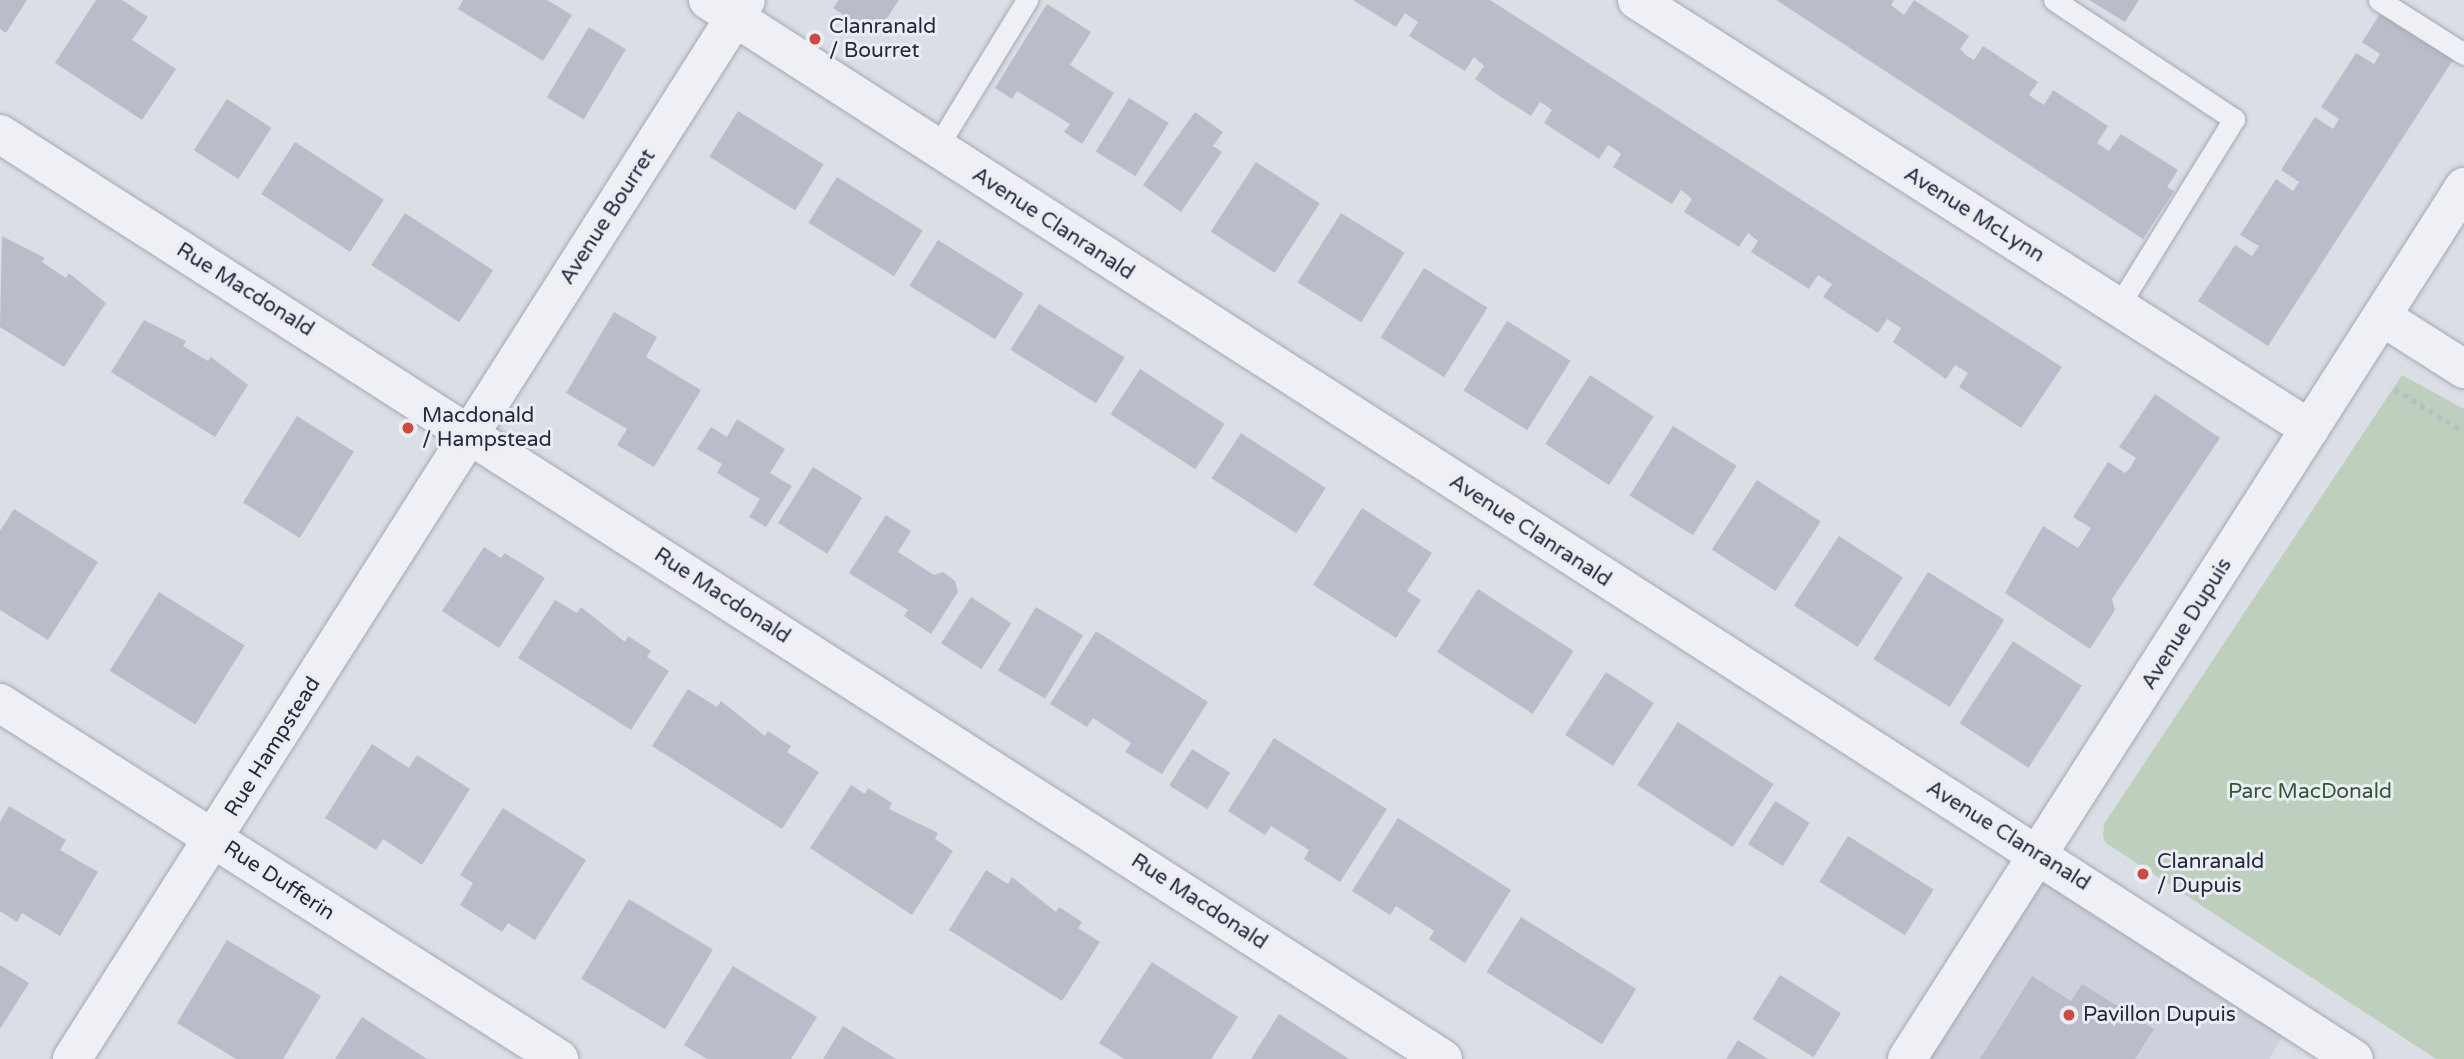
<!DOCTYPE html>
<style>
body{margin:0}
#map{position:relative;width:2464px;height:1059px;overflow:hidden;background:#dcdee6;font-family:"Varela Round",sans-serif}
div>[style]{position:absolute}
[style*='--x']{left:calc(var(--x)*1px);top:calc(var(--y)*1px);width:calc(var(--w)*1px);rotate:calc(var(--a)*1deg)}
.built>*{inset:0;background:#ced0db}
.green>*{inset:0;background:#bed0bd}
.building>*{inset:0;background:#babcc9;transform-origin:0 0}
.path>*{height:4.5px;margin-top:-2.25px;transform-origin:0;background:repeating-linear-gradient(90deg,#bbbcc5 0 5px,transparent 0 10px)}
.roads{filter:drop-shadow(0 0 2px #a5a8b3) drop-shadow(0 0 2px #a5a8b3)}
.lane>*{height:21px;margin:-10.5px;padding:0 10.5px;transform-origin:10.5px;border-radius:10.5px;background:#eff0f5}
.street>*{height:38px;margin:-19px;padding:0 19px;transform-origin:19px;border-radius:19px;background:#eff0f5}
.dots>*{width:19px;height:19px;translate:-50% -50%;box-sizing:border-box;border:4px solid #ebedf4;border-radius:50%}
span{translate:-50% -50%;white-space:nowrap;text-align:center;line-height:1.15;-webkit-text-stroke:6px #ebedf4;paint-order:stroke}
.poi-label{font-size:21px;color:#26293c}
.left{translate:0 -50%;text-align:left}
.street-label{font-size:21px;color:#26293c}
.park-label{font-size:21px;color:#345835}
</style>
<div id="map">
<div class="built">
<i style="clip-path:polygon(2039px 856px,2292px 1020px,2269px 1059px,1907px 1059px)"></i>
</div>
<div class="green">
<i style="clip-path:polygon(2402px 375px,2464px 409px,2464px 1059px,2436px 1059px,2106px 843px,2103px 836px,2104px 824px)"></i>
</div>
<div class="building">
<i style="clip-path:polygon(0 0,27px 0,6px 33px,0 29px)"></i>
<i style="clip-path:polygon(96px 0,122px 0,148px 17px,132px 40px,176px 69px,142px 120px,55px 63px)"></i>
<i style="clip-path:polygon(463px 0,547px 0,572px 15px,543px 61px,458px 9px)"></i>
<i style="clip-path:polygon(839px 0,899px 0,875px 36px,833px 8px)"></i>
<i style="clip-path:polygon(1353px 0,1490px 0,2062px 367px,2021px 428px,1959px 387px,1968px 373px,1962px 369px,1955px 365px,1946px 379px,1893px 342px,1901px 328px,1887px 319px,1878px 333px,1823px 297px,1832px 284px,1818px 275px,1809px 289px,1751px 252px,1758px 241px,1748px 233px,1739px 247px,1684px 212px,1692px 199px,1681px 190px,1672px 204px,1613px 167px,1621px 154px,1615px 149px,1608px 145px,1599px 159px,1544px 123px,1552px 110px,1545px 105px,1540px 102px,1531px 116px,1501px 97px,1475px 79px,1484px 66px,1474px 57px,1465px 71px,1409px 36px,1418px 22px,1405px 13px,1396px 27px)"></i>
<i style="clip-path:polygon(1776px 0,1894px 0,1891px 5px,1904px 15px,1914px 0,1969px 36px,1960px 49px,1967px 56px,1974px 60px,1983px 46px,2038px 82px,2029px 95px,2036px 100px,2044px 105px,2053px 90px,2108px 126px,2097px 143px,2109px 151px,2121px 134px,2178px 170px,2167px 187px,2174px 191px,2143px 239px)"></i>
<i style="clip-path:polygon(2089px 0,2139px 0,2125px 22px)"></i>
<i style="clip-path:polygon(1047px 4px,1091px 32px,1070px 65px,1114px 93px,1082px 144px,1064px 132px,1070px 124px,1017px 91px,1012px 99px,995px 88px)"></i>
<i style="clip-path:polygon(2380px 14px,2453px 60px,2268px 346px,2198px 301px,2235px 245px,2252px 256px,2259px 246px,2240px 235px,2276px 179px,2293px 191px,2299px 182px,2281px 170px,2315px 117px,2333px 129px,2339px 119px,2321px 107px,2356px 53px,2374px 64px,2380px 54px,2362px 42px)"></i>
<i style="left:589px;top:27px;width:43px;height:82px;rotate:31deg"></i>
<i style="left:1129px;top:98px;width:47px;height:63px;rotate:32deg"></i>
<i style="left:227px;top:99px;width:53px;height:61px;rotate:33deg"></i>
<i style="left:738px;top:111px;width:101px;height:54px;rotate:32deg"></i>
<i style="clip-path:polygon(1195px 112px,1223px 132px,1213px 146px,1222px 152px,1181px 212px,1143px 185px)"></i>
<i style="left:295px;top:142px;width:106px;height:62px;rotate:33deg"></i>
<i style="left:1256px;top:162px;width:76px;height:83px;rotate:33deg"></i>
<i style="left:837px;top:177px;width:101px;height:54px;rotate:32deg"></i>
<i style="left:405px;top:213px;width:105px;height:62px;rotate:33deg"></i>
<i style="left:1341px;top:213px;width:75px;height:82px;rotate:32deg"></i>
<i style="clip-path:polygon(2px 236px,45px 258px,42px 262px,66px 278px,69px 273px,106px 303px,64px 367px,0 327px)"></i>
<i style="left:938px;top:240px;width:101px;height:54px;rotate:32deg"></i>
<i style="left:1424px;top:268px;width:75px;height:82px;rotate:32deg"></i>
<i style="left:1039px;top:304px;width:101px;height:54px;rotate:32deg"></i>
<i style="clip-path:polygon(614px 312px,657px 337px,646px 357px,701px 390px,654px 467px,617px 445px,627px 429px,566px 393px)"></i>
<i style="clip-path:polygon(144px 320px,186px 341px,183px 346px,208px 361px,211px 357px,248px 385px,215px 437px,111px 372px)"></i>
<i style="left:1507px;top:321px;width:75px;height:82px;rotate:32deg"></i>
<i style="left:1140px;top:369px;width:101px;height:54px;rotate:33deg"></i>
<i style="left:1590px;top:375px;width:76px;height:82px;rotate:33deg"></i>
<i style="clip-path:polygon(2155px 394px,2220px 438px,2112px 599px,2115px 610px,2090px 649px,2005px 593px,2043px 526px,2078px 548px,2091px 528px,2073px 517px,2108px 462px,2125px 473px,2130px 468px,2136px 458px,2119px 447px)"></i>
<i style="left:297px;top:416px;width:67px;height:102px;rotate:32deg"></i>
<i style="clip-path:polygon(737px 419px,785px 449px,770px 473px,792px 486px,766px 527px,749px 517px,760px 499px,717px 473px,722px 464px,697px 449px,711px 427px,727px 437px)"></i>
<i style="left:1673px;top:426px;width:75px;height:82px;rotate:32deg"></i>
<i style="left:1241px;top:433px;width:101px;height:54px;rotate:33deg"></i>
<i style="left:813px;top:467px;width:58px;height:66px;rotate:32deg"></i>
<i style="left:1757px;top:480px;width:76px;height:83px;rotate:33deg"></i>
<i style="clip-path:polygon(1362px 508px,1432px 553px,1407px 591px,1421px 600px,1396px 638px,1313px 585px)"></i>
<i style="clip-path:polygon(14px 509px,98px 562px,48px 640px,0 610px,0 531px)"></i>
<i style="clip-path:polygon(886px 515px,911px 531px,898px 552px,934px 575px,943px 572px,955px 581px,958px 592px,931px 634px,904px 616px,908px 610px,849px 573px)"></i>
<i style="left:1839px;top:536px;width:76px;height:83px;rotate:33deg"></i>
<i style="clip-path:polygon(484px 547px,501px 558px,505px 553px,545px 578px,499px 648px,442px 611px)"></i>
<i style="left:1928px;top:572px;width:90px;height:103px;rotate:32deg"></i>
<i style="left:1478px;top:589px;width:114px;height:75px;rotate:33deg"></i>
<i style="left:159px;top:592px;width:101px;height:93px;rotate:32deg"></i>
<i style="left:971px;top:597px;width:48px;height:55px;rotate:33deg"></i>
<i style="clip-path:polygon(555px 600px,577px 613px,581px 607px,625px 642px,628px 636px,651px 651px,647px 657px,669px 671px,631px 730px,518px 658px)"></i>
<i style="left:1036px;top:607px;width:55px;height:74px;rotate:31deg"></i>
<i style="clip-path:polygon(1096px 631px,1208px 702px,1162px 774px,1125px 752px,1131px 743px,1093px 718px,1087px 727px,1050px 704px)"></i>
<i style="left:2013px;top:641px;width:82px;height:98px;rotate:33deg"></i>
<i style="left:1606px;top:672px;width:57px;height:75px;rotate:33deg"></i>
<i style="clip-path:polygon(688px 689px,717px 707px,721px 701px,765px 736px,768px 731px,791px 746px,787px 752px,819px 772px,782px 829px,652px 746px)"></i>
<i style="left:1678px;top:722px;width:114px;height:75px;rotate:33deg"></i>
<i style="clip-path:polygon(1274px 738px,1387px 809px,1340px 882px,1304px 859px,1309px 850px,1271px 826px,1265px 835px,1228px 811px)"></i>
<i style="clip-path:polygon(372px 744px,409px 768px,417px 755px,470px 789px,422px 865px,383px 839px,376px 850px,325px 818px)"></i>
<i style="left:1192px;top:749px;width:45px;height:43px;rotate:32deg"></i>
<i style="clip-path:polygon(851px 785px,865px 794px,868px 788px,892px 803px,889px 809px,938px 833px,935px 839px,953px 851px,912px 915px,810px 848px)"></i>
<i style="left:1775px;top:801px;width:41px;height:51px;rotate:32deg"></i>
<i style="clip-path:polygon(9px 806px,66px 840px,60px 850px,98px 872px,60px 936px,22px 913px,17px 922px,0 911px,0 822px)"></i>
<i style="clip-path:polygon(503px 808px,586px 860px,535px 940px,508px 923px,502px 932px,460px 905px,473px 883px,460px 875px)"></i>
<i style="clip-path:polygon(1398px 818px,1511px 890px,1465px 963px,1429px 939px,1434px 931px,1396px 906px,1390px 915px,1352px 891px)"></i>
<i style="left:1848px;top:836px;width:101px;height:54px;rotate:32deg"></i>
<i style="clip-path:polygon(986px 870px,1008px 884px,1012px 877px,1056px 912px,1059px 907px,1082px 922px,1078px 928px,1100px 942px,1062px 1001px,949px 930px)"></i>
<i style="left:629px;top:899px;width:98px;height:93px;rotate:31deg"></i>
<i style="left:1521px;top:917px;width:136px;height:65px;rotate:32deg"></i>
<i style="clip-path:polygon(227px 940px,321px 996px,283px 1059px,236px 1059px,177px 1023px)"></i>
<i style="clip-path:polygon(1152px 962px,1238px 1017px,1211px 1059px,1124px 1059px,1099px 1043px)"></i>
<i style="clip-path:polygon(0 965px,29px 983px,0 1029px)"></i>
<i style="clip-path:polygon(733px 966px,817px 1017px,791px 1059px,707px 1059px,684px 1045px)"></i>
<i style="left:1780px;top:975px;width:72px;height:52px;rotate:32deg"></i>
<i style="clip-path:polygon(2032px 976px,2071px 1001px,2082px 984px,2154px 1029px,2135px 1059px,1980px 1059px)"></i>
<i style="clip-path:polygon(1279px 1014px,1349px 1059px,1251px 1059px)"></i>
<i style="clip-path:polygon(362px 1017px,427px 1059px,335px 1059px)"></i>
<i style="clip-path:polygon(843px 1026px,896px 1059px,823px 1059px)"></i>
<i style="clip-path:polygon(1738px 1040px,1768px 1059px,1726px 1059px)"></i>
</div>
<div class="path">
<i style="--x:2395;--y:389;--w:81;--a:31.9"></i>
</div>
<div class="roads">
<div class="lane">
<i style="--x:2054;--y:0;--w:216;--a:33.5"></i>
<i style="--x:2234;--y:119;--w:221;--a:121.7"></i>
<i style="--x:2379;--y:0;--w:101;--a:32.4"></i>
<i style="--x:936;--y:149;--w:175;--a:-58.6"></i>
</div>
<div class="street">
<i style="--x:708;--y:0;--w:1957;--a:32.76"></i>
<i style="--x:1637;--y:0;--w:798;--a:32.52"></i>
<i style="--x:0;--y:134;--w:1714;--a:32.66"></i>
<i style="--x:2384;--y:318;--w:95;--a:32.5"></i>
<i style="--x:0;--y:703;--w:663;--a:32.49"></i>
<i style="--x:72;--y:1059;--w:1255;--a:-57.53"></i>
<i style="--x:1907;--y:1059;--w:1035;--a:-57.43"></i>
</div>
</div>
<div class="dots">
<i style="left:815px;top:39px;background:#cc4b41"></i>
<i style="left:408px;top:428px;background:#cc4b41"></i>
<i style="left:2143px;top:874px;background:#cc4b41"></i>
<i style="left:2069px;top:1015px;background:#cc4b41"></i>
</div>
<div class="poi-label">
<span class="left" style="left:829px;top:39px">Clanranald<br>/ Bourret</span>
<span class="left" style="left:422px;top:428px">Macdonald<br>/ Hampstead</span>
<span class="left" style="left:2157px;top:874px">Clanranald<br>/ Dupuis</span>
<span class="left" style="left:2083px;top:1015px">Pavillon Dupuis</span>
</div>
<div class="street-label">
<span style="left:1974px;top:215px;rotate:32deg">Avenue McLynn</span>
<span style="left:608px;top:217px;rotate:-57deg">Avenue Bourret</span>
<span style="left:1053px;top:224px;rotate:33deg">Avenue Clanranald</span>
<span style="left:245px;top:290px;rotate:32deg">Rue Macdonald</span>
<span style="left:1530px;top:531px;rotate:33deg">Avenue Clanranald</span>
<span style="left:722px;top:596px;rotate:33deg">Rue Macdonald</span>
<span style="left:2187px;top:624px;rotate:-58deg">Avenue Dupuis</span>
<span style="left:273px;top:747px;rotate:-58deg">Rue Hampstead</span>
<span style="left:2008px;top:836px;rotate:32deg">Avenue Clanranald</span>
<span style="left:279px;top:881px;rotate:33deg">Rue Dufferin</span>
<span style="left:1199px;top:902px;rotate:33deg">Rue Macdonald</span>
</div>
<div class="park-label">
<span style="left:2310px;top:792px">Parc MacDonald</span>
</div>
</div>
